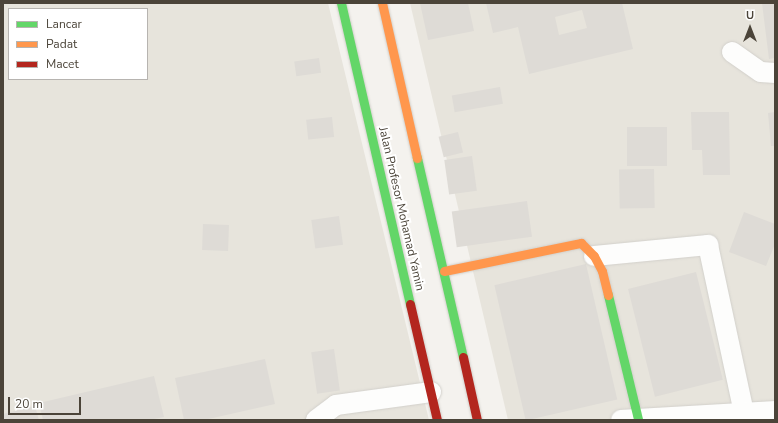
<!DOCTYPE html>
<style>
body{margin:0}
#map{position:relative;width:778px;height:423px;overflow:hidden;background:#f4f2ee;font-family:"Nunito Sans",sans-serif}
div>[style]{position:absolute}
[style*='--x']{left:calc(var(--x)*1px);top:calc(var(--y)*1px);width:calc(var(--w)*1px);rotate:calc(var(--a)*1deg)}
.residential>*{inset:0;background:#e7e4dc}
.building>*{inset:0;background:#dedbd6;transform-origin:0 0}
.roads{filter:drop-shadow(0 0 1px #d2d0cb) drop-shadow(0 0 1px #d2d0cb)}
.street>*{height:20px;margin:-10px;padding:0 10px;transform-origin:10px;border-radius:10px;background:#fdfdfc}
.fast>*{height:9px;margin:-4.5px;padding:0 4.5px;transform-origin:4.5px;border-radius:4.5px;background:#63d668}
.slow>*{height:9px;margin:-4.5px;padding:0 4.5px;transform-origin:4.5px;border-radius:4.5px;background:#ff974d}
.jam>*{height:9px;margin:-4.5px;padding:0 4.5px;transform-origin:4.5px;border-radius:4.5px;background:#b3261e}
span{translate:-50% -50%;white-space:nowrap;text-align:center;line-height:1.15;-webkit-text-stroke:4px #fff;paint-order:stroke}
.street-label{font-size:12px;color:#4b4439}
.frame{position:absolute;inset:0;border:4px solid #4b4439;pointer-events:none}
.legend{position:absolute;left:8px;top:8px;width:140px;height:72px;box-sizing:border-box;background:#fff;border:1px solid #b7b4b0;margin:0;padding:5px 7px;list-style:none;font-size:12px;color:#4b4439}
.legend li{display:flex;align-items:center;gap:8px;height:20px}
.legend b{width:20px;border:1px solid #b7b4b0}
.north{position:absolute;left:730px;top:8px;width:40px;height:40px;-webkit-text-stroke:3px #fff;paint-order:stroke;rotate:0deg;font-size:11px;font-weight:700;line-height:16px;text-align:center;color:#4b4439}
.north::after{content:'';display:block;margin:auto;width:14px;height:18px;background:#4b4439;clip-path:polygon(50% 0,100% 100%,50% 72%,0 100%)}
.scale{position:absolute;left:8px;top:397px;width:73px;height:18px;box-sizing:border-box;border:2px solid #4b4439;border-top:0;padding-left:5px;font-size:12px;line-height:14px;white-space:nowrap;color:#4b4439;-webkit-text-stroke:3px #fff;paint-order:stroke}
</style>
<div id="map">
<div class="residential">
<i style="clip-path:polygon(evenodd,3px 3px,328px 3px,429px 420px,3px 420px,3px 3px,9px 9px,147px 9px,147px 79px,9px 79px,9px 9px)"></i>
<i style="clip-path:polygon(410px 3px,775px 3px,775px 420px,508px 420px)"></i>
</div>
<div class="building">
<i style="clip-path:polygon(420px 3px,468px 3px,474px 31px,428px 40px)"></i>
<i style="clip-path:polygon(evenodd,486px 3px,622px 3px,633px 49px,529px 74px,518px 27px,493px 33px,486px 3px,582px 10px,587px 28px,559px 35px,555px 17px,582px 10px)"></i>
<i style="clip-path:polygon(762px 3px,775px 3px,775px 58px,769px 59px)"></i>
<i style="left:319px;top:58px;width:15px;height:25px;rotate:82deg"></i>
<i style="left:500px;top:87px;width:17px;height:49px;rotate:80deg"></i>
<i style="clip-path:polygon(691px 112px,729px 112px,730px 175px,703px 175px,702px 150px,692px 150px)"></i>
<i style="clip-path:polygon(775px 112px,775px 146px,771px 146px,768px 113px)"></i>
<i style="left:332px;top:117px;width:20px;height:26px;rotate:84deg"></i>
<i style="left:627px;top:127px;width:40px;height:39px"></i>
<i style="left:458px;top:132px;width:21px;height:20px;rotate:76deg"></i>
<i style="left:472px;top:156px;width:35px;height:28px;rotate:82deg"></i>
<i style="left:654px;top:169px;width:39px;height:35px;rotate:89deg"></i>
<i style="left:527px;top:201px;width:36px;height:76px;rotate:82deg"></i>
<i style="clip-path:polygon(744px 212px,775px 224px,775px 244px,766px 266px,729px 252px)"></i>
<i style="left:339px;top:216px;width:29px;height:28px;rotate:82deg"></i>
<i style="left:203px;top:224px;width:26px;height:26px;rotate:2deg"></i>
<i style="left:586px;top:264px;width:139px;height:94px;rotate:77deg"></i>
<i style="left:696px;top:272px;width:111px;height:70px;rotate:76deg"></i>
<i style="left:334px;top:349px;width:42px;height:23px;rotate:82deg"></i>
<i style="clip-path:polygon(265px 359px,275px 404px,204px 420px,184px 420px,175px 378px)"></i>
<i style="clip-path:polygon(154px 376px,164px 417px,149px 420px,43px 420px,39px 403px)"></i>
<i style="clip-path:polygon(35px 406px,39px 420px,3px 420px,3px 414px)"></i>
</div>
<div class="roads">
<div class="street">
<i style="--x:732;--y:52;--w:35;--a:35"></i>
<i style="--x:761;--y:72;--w:14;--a:4"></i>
<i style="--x:594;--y:256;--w:115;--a:-5.5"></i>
<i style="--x:708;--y:245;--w:172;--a:77.9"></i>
<i style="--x:316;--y:420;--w:25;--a:-37"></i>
<i style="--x:336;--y:405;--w:96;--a:-7.8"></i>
<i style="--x:621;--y:420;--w:154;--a:-3.3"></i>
</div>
<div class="fast">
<i style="--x:341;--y:3;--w:309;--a:77.1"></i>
<i style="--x:417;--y:158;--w:204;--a:77"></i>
<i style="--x:608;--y:295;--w:128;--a:76.4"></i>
</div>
<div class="slow">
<i style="--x:382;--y:3;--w:159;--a:77.3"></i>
<i style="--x:444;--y:271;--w:140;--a:-11.6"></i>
<i style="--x:581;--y:243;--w:18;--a:45"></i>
<i style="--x:594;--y:256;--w:17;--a:62"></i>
<i style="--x:602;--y:271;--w:25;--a:76"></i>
</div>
<div class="jam">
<i style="--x:410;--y:304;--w:119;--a:76.9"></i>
<i style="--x:463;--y:357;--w:65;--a:77.5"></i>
</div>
</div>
<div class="street-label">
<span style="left:401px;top:209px;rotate:77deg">Jalan Profesor Mohamad Yamin</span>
</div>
<div class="frame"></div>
<ul class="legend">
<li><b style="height:5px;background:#63d668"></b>Lancar</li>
<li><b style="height:5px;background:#ff974d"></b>Padat</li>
<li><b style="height:5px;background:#b3261e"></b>Macet</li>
</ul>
<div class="north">U</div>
<div class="scale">20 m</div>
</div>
